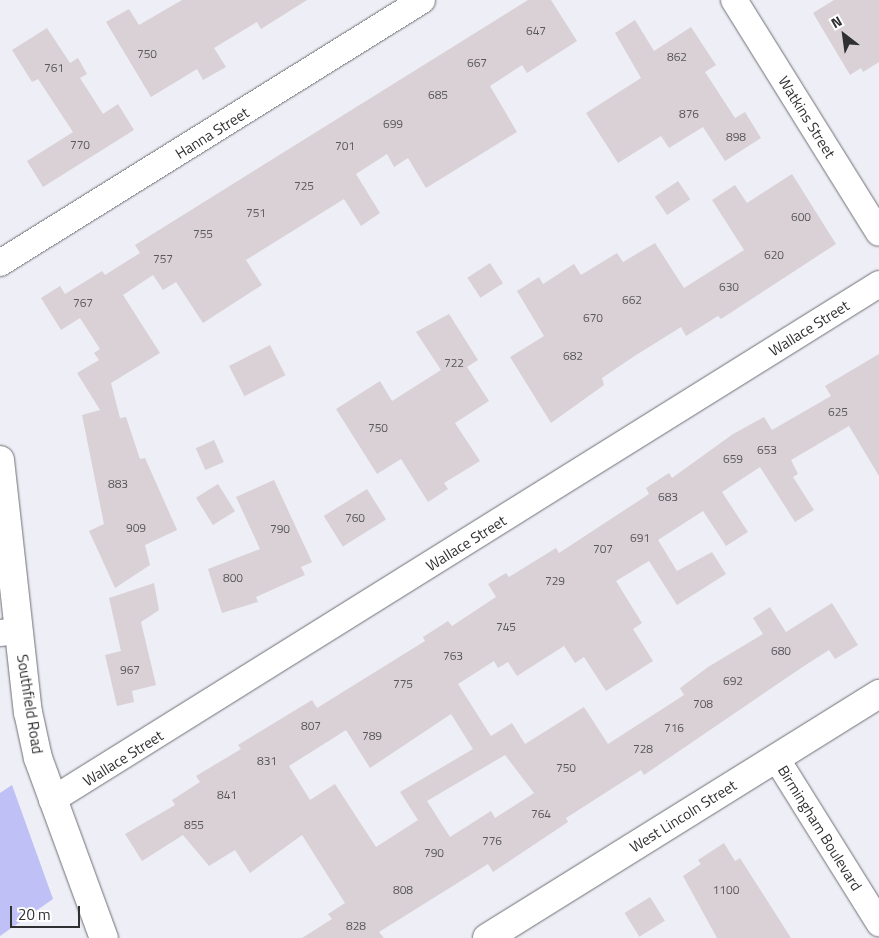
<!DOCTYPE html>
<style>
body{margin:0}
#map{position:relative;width:879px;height:938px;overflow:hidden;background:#eeeef6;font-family:"Titillium Web",sans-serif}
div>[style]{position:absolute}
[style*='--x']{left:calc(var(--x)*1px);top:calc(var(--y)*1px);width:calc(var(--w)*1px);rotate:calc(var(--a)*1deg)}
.green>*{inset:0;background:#bec0f6}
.building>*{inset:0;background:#d9d1d5;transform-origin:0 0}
.roads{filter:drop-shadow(0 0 1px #6e6f75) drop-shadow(0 0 1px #6e6f75)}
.street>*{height:26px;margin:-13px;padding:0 13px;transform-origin:13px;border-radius:13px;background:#fff}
.secondary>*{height:28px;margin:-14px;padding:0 14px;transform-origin:14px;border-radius:14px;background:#fff}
span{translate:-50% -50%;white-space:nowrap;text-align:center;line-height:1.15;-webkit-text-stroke:4px #fff;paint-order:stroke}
.number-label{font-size:12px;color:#5a585c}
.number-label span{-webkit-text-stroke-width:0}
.street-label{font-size:15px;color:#303033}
.north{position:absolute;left:819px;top:10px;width:50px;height:50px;-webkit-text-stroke:4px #fff;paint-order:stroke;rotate:330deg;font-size:14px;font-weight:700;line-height:20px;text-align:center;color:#303033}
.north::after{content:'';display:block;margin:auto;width:18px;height:22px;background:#303033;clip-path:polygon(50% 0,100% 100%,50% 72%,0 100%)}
.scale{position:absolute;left:10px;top:906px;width:70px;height:22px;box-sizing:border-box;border:2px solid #303033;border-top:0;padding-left:6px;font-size:15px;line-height:18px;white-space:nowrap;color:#303033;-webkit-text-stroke:4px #fff;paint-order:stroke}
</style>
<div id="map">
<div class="green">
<i style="clip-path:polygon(12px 785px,53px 899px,0 936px,0 793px)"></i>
</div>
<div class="building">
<i style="clip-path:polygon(182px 0,307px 0,261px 29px,257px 22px,214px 48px,226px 67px,203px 80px,197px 69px,151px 97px,106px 22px,129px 9px,139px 25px)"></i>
<i style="clip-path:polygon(528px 0,551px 0,577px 41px,527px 73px,522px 65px,490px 86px,517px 132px,426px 188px,408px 158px,394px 167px,387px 154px,356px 174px,380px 213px,361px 226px,344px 199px,246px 260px,262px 285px,203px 323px,176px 282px,163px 290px,153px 275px,123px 295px,160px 353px,111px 383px,120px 418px,126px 417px,140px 459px,145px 458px,177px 530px,145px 545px,150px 565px,115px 588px,89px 531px,104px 524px,82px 415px,100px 410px,77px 373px,99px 360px,94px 353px,100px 349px,80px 318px,61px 330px,41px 298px,60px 286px,65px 294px,102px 271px,105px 275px,140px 253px,135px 245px)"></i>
<i style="clip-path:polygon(834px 0,879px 0,879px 62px,863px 72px,861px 68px,850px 75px,813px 13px)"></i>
<i style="clip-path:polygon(635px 20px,654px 51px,691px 27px,716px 65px,705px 72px,735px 118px,745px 112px,761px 138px,725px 161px,703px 127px,669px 148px,661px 136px,618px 163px,586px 113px,641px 78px,615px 33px)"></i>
<i style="clip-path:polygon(47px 28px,70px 63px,78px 58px,87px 74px,80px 78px,103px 114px,118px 104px,134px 130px,43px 187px,27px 161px,73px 132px,38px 79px,32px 82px,12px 50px)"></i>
<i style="clip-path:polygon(792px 174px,836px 244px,721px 319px,718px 316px,686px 336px,681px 327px,633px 357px,602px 378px,604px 385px,551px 423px,510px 357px,544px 336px,517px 291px,539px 277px,543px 284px,574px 264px,581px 275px,617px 253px,623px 262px,655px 243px,684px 288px,744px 250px,712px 200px,735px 185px,747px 203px)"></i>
<i style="left:678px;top:181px;width:22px;height:28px;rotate:56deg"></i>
<i style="left:490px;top:263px;width:24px;height:27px;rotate:57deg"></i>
<i style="clip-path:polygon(449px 314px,478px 360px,467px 367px,489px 401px,455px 423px,480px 461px,444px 483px,448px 489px,428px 502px,401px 459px,377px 474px,336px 409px,380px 381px,392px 401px,441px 370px,416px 332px)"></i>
<i style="left:270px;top:345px;width:34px;height:46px;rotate:63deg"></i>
<i style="clip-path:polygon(evenodd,879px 354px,879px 476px,849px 426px,791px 460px,798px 474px,793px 477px,814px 510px,795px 522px,760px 467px,722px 492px,748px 532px,726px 546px,703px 511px,658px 540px,677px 571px,712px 552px,726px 574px,677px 605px,649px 561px,616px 581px,642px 623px,633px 629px,653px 661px,606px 691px,584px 657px,575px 663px,564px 646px,517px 676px,508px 662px,498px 668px,494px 661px,458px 684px,491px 736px,512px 723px,525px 744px,584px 707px,608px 744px,684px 695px,680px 688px,708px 667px,763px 634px,753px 618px,770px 607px,786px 632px,832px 603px,858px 645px,835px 659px,829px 650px,804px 666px,644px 775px,641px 770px,566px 818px,568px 822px,493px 872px,488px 864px,379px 932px,384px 938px,302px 938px,332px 919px,328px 914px,345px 903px,302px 835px,250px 873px,235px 850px,209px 866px,183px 835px,142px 861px,125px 834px,175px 805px,172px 800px,200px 782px,196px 776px,241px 749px,238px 745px,312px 700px,317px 708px,425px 641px,423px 637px,448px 621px,452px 626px,496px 597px,488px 584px,506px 573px,509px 577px,556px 548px,559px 553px,649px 494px,646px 488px,669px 473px,672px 478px,733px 434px,764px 417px,772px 430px,831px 396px,825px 386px,879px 354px,451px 714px,473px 749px,400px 792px,418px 820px,376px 847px,335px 784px,310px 800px,289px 766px,346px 730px,370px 768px,451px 714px,879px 354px,505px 755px,534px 793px,495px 818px,491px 811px,450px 837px,427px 801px,505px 755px)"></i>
<i style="left:214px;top:440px;width:24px;height:20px;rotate:66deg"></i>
<i style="clip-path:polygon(274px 480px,312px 562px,301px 567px,305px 575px,256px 597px,258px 602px,222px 613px,208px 569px,260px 549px,236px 497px)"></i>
<i style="left:218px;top:484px;width:32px;height:26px;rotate:58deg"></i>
<i style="left:367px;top:489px;width:36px;height:51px;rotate:58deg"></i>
<i style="clip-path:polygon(154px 583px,159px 610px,141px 622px,156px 685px,132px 691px,134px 702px,117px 706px,105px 655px,121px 651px,109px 598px)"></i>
<i style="clip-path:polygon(724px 843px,735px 861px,740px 858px,791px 938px,717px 938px,683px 876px,701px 864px,698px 860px)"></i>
<i style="left:650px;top:897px;width:28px;height:30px;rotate:58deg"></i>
</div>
<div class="roads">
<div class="street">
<i style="--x:734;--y:0;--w:274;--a:58.1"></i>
<i style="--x:0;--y:263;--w:497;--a:-31.9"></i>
<i style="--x:0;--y:633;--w:19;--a:-6"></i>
<i style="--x:776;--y:758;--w:195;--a:58"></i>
<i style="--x:52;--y:800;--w:975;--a:-31.96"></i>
</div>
<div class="secondary">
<i style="--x:0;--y:460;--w:254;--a:83.7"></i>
<i style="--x:28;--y:712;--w:47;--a:77.7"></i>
<i style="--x:38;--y:758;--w:192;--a:69.9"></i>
<i style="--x:487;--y:938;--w:462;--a:-31.9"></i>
</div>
</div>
<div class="number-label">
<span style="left:536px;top:31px">647</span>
<span style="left:147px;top:54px">750</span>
<span style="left:677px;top:57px">862</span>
<span style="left:477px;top:63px">667</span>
<span style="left:54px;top:68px">761</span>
<span style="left:438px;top:95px">685</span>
<span style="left:689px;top:114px">876</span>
<span style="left:393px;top:124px">699</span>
<span style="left:736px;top:137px">898</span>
<span style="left:80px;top:145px">770</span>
<span style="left:345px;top:146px">701</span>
<span style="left:304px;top:186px">725</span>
<span style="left:256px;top:213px">751</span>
<span style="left:801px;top:217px">600</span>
<span style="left:203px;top:234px">755</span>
<span style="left:774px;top:255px">620</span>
<span style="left:163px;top:259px">757</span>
<span style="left:729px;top:287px">630</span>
<span style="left:632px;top:300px">662</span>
<span style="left:83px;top:303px">767</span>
<span style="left:593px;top:318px">670</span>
<span style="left:573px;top:356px">682</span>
<span style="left:454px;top:363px">722</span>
<span style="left:838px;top:412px">625</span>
<span style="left:378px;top:428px">750</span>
<span style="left:767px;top:450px">653</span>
<span style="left:733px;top:459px">659</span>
<span style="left:118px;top:484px">883</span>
<span style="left:668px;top:497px">683</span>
<span style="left:355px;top:518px">760</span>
<span style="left:136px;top:528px">909</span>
<span style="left:280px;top:529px">790</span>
<span style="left:640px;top:538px">691</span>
<span style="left:603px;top:549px">707</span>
<span style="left:233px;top:578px">800</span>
<span style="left:555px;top:581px">729</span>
<span style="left:506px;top:627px">745</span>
<span style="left:781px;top:651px">680</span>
<span style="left:453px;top:656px">763</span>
<span style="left:130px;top:670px">967</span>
<span style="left:733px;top:681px">692</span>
<span style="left:403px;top:684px">775</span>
<span style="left:703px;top:704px">708</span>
<span style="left:311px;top:726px">807</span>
<span style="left:674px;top:728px">716</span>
<span style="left:372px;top:736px">789</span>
<span style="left:643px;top:749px">728</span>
<span style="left:267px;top:761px">831</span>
<span style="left:566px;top:768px">750</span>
<span style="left:227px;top:795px">841</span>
<span style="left:541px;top:814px">764</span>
<span style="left:194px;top:825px">855</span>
<span style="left:492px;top:841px">776</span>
<span style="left:434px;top:853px">790</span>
<span style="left:403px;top:890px">808</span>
<span style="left:726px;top:890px">1100</span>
<span style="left:356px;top:926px">828</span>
</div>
<div class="street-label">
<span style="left:807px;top:117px;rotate:58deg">Watkins Street</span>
<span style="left:212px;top:133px;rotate:-32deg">Hanna Street</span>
<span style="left:809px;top:328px;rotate:-32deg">Wallace Street</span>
<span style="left:466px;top:543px;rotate:-32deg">Wallace Street</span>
<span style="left:30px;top:704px;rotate:81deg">Southfield Road</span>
<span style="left:123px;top:758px;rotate:-32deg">Wallace Street</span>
<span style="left:683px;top:816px;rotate:-32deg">West Lincoln Street</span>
<span style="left:820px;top:828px;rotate:58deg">Birmingham Boulevard</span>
</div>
<div class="north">N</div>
<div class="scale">20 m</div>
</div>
